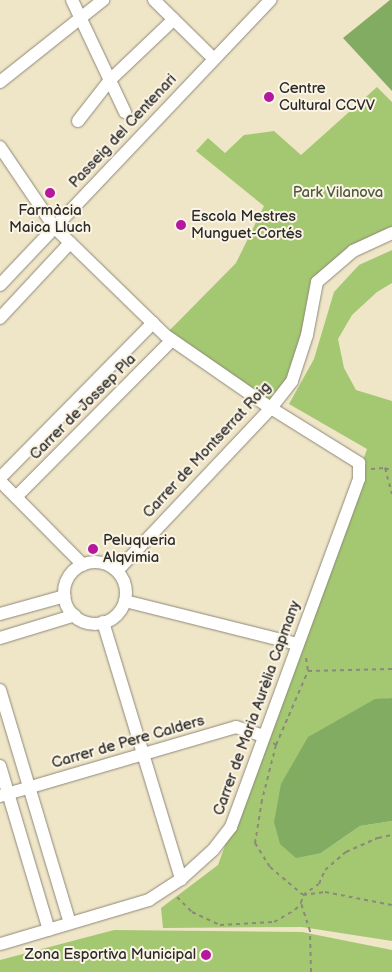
<!DOCTYPE html>
<meta charset="utf-8">
<style>
body{margin:0}
#map{position:relative;width:392px;height:972px;overflow:hidden;background:#efe5c7;font-family:"Balsamiq Sans",sans-serif}
div>[style]{position:absolute}
[style*='--x']{left:calc(var(--x)*1px);top:calc(var(--y)*1px);width:calc(var(--w)*1px);rotate:calc(var(--a)*1deg)}
.green>*{inset:0;background:#a4c871}
.forest>*{inset:0;background:#83ac63}
.path>*{height:2px;margin-top:-1px;transform-origin:0;background:repeating-linear-gradient(90deg,#8d8879 0 4px,transparent 0 8px)}
.roads{filter:drop-shadow(0 0 1px #8d8879) drop-shadow(0 0 1px #8d8879)}
.minor>*{height:12px;margin:-6px;padding:0 6px;transform-origin:6px;border-radius:6px;background:#fff}
.minor>.ring{margin:-6px;padding:0;box-sizing:content-box;background:none;border:12px solid #fff;border-radius:50%}
.dots>*{width:14px;height:14px;translate:-50% -50%;box-sizing:border-box;border:2px solid #fcf5e5;border-radius:50%}
span{translate:-50% -50%;white-space:nowrap;text-align:center;line-height:1.15;-webkit-text-stroke:4px #fcf5e5;paint-order:stroke}
.poi-label{font-size:15px;color:#2b2b2b}
.left{translate:0 -50%;text-align:left}
.right{translate:-100% -50%;text-align:right}
.street-label{font-size:15px;color:#2b2b2b}
.park-label{font-size:15px;color:#4f5a40}
</style>
<div id="map">
<div class="green">
<i style="clip-path:polygon(377px 87px,392px 102px,392px 227px,350px 246px,317px 276px,291px 376px,273px 399px,258px 399px,165px 335px,236px 263px,264px 206px,196px 151px,208px 138px,225px 153px,244px 135px,274px 131px,301px 155px)"></i>
<i style="clip-path:polygon(392px 250px,392px 283px,377px 292px,352px 315px,338px 339px,344px 368px,356px 390px,392px 401px,392px 698px,375px 700px,321px 853px,360px 826px,392px 821px,392px 941px,302px 927px,163px 928px,161px 908px,218px 865px,367px 449px,289px 404px,314px 359px,334px 292px,359px 265px)"></i>
<i style="clip-path:polygon(114px 930px,302px 932px,392px 950px,392px 972px,0 972px,0 960px)"></i>
</div>
<div class="forest">
<i style="clip-path:polygon(390px 0,392px 0,392px 91px,343px 38px)"></i>
<i style="clip-path:polygon(392px 698px,392px 821px,360px 826px,321px 853px,296px 858px,280px 844px,274px 822px,281px 784px,308px 737px,375px 699px)"></i>
</div>
<div class="path">
<i style="--x:385;--y:468;--w:27;--a:75"></i>
<i style="--x:371;--y:469;--w:14;--a:-4"></i>
<i style="--x:385;--y:468;--w:8;--a:23"></i>
<i style="--x:306;--y:658;--w:13;--a:81"></i>
<i style="--x:308;--y:671;--w:84;--a:-1.4"></i>
<i style="--x:273;--y:743;--w:4;--a:34"></i>
<i style="--x:276;--y:745;--w:57;--a:104.3"></i>
<i style="--x:262;--y:800;--w:44;--a:99.2"></i>
<i style="--x:255;--y:843;--w:28;--a:58"></i>
<i style="--x:270;--y:867;--w:43;--a:40.3"></i>
<i style="--x:303;--y:895;--w:22;--a:-8"></i>
<i style="--x:325;--y:892;--w:68;--a:11"></i>
<i style="--x:276;--y:745;--w:81;--a:-66.6"></i>
<i style="--x:177;--y:897;--w:21;--a:45"></i>
<i style="--x:192;--y:912;--w:31;--a:25"></i>
<i style="--x:220;--y:925;--w:54;--a:-3.2"></i>
<i style="--x:274;--y:922;--w:24;--a:-30"></i>
<i style="--x:295;--y:910;--w:9;--a:-49"></i>
<i style="--x:311;--y:972;--w:41;--a:-91.4"></i>
<i style="--x:310;--y:931;--w:29;--a:-108"></i>
<i style="--x:301;--y:903;--w:8;--a:-76"></i>
<i style="--x:303;--y:895;--w:19;--a:-35"></i>
<i style="--x:319;--y:884;--w:15;--a:-67"></i>
<i style="--x:325;--y:870;--w:28;--a:-41"></i>
<i style="--x:346;--y:852;--w:35;--a:-24"></i>
<i style="--x:378;--y:838;--w:14;--a:-12"></i>
</div>
<div class="roads">
<div class="minor">
<i style="--x:72;--y:0;--w:124;--a:64.7"></i>
<i style="--x:154;--y:0;--w:83;--a:44.5"></i>
<i style="--x:0;--y:82;--w:132;--a:-38.5"></i>
<i style="--x:78;--y:121;--w:52;--a:-52"></i>
<i style="--x:110;--y:80;--w:88;--a:-43.6"></i>
<i style="--x:0;--y:147;--w:98;--a:55.8"></i>
<i style="--x:55;--y:228;--w:153;--a:44.2"></i>
<i style="--x:165;--y:335;--w:123;--a:34.7"></i>
<i style="--x:266;--y:405;--w:110;--a:31.9"></i>
<i style="--x:359;--y:463;--w:16;--a:90"></i>
<i style="--x:359;--y:479;--w:371;--a:110.2"></i>
<i style="--x:231;--y:827;--w:29;--a:128"></i>
<i style="--x:213;--y:850;--w:43;--a:137.8"></i>
<i style="--x:181;--y:879;--w:38;--a:147"></i>
<i style="--x:149;--y:900;--w:155;--a:163.5"></i>
<i style="--x:0;--y:285;--w:393;--a:-46.5"></i>
<i style="--x:0;--y:318;--w:103;--a:-47"></i>
<i style="--x:0;--y:478;--w:218;--a:-45.4"></i>
<i style="--x:0;--y:481;--w:118;--a:45.3"></i>
<i style="--x:16;--y:497;--w:221;--a:-45.2"></i>
<i class="ring" style="left:64px;top:562px;width:50px;height:50px"></i>
<i style="--x:117;--y:571;--w:224;--a:-46.6"></i>
<i style="--x:271;--y:408;--w:34;--a:-52"></i>
<i style="--x:292;--y:381;--w:48;--a:-71.9"></i>
<i style="--x:307;--y:335;--w:54;--a:-79.3"></i>
<i style="--x:317;--y:282;--w:48;--a:-40.7"></i>
<i style="--x:353;--y:251;--w:43;--a:-24.8"></i>
<i style="--x:125;--y:601;--w:178;--a:14"></i>
<i style="--x:0;--y:614;--w:67;--a:-15.5"></i>
<i style="--x:103;--y:622;--w:269;--a:73.1"></i>
<i style="--x:0;--y:638;--w:78;--a:-17"></i>
<i style="--x:0;--y:690;--w:243;--a:73.3"></i>
<i style="--x:0;--y:766;--w:171;--a:73.4"></i>
<i style="--x:0;--y:796;--w:246;--a:-16.3"></i>
<i style="--x:236;--y:727;--w:29;--a:18"></i>
</div>
</div>
<div class="dots">
<i style="left:269px;top:97px;background:#b5179e"></i>
<i style="left:50px;top:193px;background:#b5179e"></i>
<i style="left:181px;top:225px;background:#b5179e"></i>
<i style="left:93px;top:549px;background:#b5179e"></i>
<i style="left:206px;top:955px;background:#b5179e"></i>
</div>
<div class="poi-label">
<span class="left" style="left:279px;top:97px">Centre<br>Cultural CCVV</span>
<span style="left:50px;top:219px">Farmàcia<br>Maica Lluch</span>
<span class="left" style="left:191px;top:225px">Escola Mestres<br>Munguet-Cortés</span>
<span class="left" style="left:103px;top:549px">Peluqueria<br>Alqvimia</span>
<span class="right" style="left:196px;top:955px">Zona Esportiva Municipal</span>
</div>
<div class="street-label">
<span style="left:123px;top:131px;rotate:-47deg">Passeig del Centenari</span>
<span style="left:83px;top:407px;rotate:-45deg">Carrer de Jossep Pla</span>
<span style="left:207px;top:450px;rotate:-47deg">Carrer de Montserrat Roig</span>
<span style="left:257px;top:708px;rotate:-70deg">Carrer de Maria Aurèlia Capmany</span>
<span style="left:128px;top:742px;rotate:-16deg">Carrer de Pere Calders</span>
</div>
<div class="park-label">
<span style="left:338px;top:193px">Park Vilanova</span>
</div>
</div>
